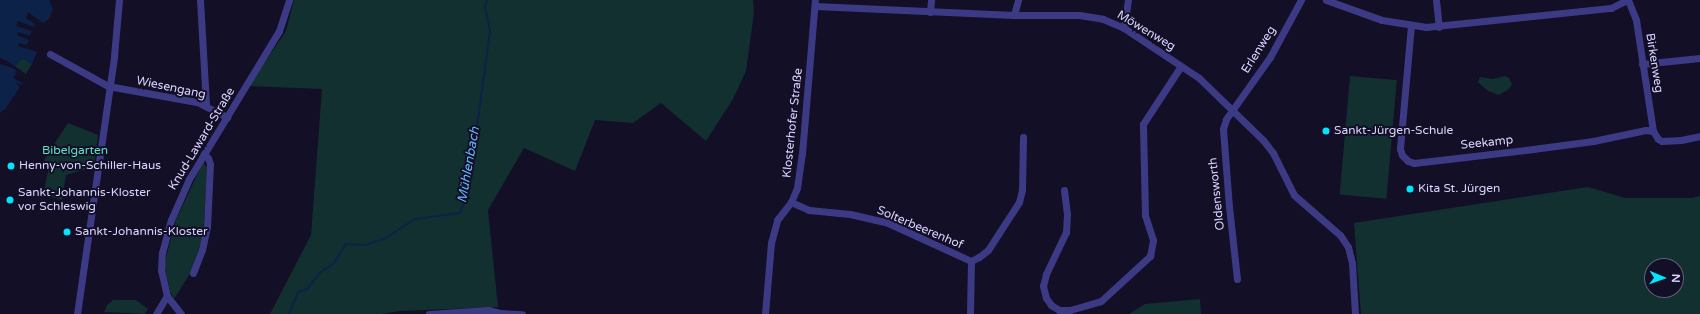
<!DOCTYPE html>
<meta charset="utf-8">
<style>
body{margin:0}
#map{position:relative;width:1700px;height:314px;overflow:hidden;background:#130f26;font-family:"Varela Round",sans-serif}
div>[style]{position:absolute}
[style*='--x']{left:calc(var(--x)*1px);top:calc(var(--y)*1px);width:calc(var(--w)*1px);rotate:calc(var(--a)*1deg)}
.green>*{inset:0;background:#12302f;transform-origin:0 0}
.water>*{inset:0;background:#0c2248}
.pier>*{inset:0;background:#130f26}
.stream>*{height:2px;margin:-1px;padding:0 1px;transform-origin:1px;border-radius:1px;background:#0c2248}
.minor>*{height:7px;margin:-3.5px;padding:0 3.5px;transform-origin:3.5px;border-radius:3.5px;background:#3d3a85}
.dots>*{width:11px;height:11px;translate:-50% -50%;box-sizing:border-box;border:2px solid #130f26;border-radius:50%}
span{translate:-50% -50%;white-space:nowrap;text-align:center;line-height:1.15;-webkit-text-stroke:4px #130f26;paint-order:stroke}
.street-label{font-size:12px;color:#d9d4ff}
.poi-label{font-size:12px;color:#d9d4ff}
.left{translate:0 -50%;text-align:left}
.park-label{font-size:12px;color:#5fe0c0}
.water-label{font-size:13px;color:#62b6ff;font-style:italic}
.north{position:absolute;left:1644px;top:258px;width:40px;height:40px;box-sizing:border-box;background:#130f26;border:1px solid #625e7d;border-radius:50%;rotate:92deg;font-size:11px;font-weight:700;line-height:16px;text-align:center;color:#d9d4ff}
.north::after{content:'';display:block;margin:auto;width:14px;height:18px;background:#00e5ff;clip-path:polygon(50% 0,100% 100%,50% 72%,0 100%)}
</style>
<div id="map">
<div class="green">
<i style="clip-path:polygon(294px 0,753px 0,754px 13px,746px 71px,733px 99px,706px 141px,661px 103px,633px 123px,595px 120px,575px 171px,524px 148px,488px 210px,498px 307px,400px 311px,381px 314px,270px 314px,311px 235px,322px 89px,249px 86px,286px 31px)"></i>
<i style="clip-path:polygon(24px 59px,32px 64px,26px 74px,15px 67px,20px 60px)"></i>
<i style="left:1350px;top:76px;width:47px;height:119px;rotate:5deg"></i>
<i style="clip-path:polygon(1505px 76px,1509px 78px,1512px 84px,1509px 89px,1499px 95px,1488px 91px,1478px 82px,1480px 77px,1493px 79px)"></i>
<i style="clip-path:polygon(68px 123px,98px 135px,94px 167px,66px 175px,62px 200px,43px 195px,49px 166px,44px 160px)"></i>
<i style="clip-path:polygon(203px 162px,207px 168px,204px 222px,201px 242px,191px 272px,174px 299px,170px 291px,164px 265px,176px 220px)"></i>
<i style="clip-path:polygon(evenodd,1588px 187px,1625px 198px,1692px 198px,1700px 196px,1700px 314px,1361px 314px,1354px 223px,1588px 187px,1652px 266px,1676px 266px,1676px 290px,1652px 290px,1652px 266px)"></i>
<i style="clip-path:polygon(1200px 299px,1201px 314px,1129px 314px,1145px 304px)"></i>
<i style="clip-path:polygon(113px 300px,136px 300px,148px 309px,145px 314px,104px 312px,107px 305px)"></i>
</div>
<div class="water">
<i style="clip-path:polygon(0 0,49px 0,53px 9px,49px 19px,43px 23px,28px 12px,26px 18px,35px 24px,33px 27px,18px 21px,16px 26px,32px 31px,30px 36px,18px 32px,17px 35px,29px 40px,27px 45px,19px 43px,18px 46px,37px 52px,32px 64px,24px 59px,20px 60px,15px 67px,26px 74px,25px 76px,15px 71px,16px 74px,13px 78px,22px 83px,22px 85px,15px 82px,20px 87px,6px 108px,0 113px)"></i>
</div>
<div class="pier">
<i style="clip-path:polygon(0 58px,11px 63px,10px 65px,11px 64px,13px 65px,26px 74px,25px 76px,12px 68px,0 64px)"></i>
</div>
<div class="stream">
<i style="--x:289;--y:314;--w:24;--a:-68"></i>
<i style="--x:298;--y:292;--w:9;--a:-18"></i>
<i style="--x:307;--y:289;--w:21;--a:-51"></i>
<i style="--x:320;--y:273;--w:17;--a:-36"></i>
<i style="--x:334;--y:263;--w:22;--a:-58"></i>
<i style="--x:346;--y:244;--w:19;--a:3"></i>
<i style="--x:365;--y:245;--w:20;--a:-18"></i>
<i style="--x:384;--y:239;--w:37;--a:-33"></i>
<i style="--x:415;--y:219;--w:45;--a:-7.6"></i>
<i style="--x:460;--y:213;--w:17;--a:-69"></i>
<i style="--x:466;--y:197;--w:52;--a:-85.6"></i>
<i style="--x:470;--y:145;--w:19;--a:-69"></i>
<i style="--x:477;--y:127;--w:97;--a:-82.3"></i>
<i style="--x:490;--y:31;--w:25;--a:-102"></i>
<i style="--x:485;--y:7;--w:7;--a:-74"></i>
</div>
<div class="minor">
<i style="--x:200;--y:0;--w:105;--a:86.7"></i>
<i style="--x:1326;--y:0;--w:59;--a:19.7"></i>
<i style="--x:1382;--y:20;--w:45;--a:9"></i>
<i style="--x:1426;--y:27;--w:186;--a:-5.9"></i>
<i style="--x:1611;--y:8;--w:18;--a:-27"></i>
<i style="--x:1436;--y:0;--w:27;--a:84"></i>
<i style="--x:1628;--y:0;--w:22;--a:68"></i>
<i style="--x:1636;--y:20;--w:112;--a:81.3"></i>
<i style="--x:815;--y:6;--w:199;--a:2.6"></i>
<i style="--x:1014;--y:15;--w:65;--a:0"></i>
<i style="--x:1079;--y:15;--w:24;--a:9"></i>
<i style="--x:1103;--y:19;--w:23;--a:23"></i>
<i style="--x:1124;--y:28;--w:90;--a:33.7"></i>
<i style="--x:1199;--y:78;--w:89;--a:44.1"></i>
<i style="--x:1263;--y:140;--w:16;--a:52"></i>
<i style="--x:1273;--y:153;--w:47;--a:63.4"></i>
<i style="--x:1294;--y:195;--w:61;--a:41"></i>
<i style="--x:1340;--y:235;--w:14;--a:56"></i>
<i style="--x:1348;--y:247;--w:16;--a:76"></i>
<i style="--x:1352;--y:263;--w:51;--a:86.6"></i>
<i style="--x:930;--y:12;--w:12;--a:-85"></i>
<i style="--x:1014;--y:15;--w:16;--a:-75"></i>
<i style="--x:1411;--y:25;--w:124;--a:95.1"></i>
<i style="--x:1400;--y:149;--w:6;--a:72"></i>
<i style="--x:1402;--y:155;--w:8;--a:45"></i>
<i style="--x:1408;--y:161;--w:6;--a:18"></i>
<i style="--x:1414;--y:163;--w:120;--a:-6.7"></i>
<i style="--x:1533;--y:149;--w:61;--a:-7.6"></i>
<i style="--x:1593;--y:141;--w:54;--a:-11.7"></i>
<i style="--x:1646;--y:130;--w:7;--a:8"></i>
<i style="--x:1653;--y:131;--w:9;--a:58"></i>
<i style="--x:1658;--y:139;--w:4;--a:27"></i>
<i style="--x:1662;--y:141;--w:19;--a:-3"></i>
<i style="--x:1681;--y:140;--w:19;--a:-12"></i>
<i style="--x:1124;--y:28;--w:28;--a:-82"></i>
<i style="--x:50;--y:54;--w:66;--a:28.9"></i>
<i style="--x:108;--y:86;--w:90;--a:10.2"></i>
<i style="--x:197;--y:102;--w:34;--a:27"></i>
<i style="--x:1642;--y:64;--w:58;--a:-5.9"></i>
<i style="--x:1064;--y:190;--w:24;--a:83"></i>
<i style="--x:1067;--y:214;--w:18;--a:93"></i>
<i style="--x:1066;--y:232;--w:47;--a:115.5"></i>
<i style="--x:1046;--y:274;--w:12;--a:104"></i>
<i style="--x:1043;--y:286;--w:12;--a:76"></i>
<i style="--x:1046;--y:298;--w:9;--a:54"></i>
<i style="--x:1051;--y:305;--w:9;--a:32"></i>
<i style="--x:1059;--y:310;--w:11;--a:0"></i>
<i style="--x:1070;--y:310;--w:32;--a:-16"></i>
<i style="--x:1101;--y:301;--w:67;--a:-42.6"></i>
<i style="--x:1150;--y:256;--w:16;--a:-79"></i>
<i style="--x:1153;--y:240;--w:26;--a:-108"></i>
<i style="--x:1145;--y:215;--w:91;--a:-91.3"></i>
<i style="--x:1143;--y:124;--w:69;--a:-56.8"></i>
<i style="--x:791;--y:202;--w:20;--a:24"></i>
<i style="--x:809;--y:210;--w:41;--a:5.6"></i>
<i style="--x:850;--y:214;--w:39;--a:13"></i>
<i style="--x:888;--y:223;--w:91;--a:24.6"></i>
<i style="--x:971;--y:261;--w:53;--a:91.1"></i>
<i style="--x:971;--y:261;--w:9;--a:-27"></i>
<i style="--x:979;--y:257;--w:11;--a:-38"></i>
<i style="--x:988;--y:250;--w:57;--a:-57.1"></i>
<i style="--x:1019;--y:202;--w:12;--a:-76"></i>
<i style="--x:1022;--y:190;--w:53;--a:-88.9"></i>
<i style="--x:193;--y:273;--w:25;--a:-69"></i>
<i style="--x:202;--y:250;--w:24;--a:-78"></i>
<i style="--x:207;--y:227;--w:63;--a:-87.3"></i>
<i style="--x:210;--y:164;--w:6;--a:-108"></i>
<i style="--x:208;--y:158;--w:6;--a:-135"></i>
<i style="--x:1237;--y:279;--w:72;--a:-96.3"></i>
<i style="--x:1229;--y:207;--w:78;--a:-94.4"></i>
<i style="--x:1223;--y:129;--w:10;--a:-73"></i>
<i style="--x:1226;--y:119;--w:76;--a:-54.6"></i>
<i style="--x:1270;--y:57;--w:65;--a:-61.5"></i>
<i style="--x:77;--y:314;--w:261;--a:-81.8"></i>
<i style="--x:114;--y:56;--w:56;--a:-84.9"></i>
<i style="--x:156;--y:314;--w:21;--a:-59"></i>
<i style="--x:181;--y:314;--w:23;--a:-128"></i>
<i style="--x:167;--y:296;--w:27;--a:-103"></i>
<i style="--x:161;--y:270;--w:17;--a:-87"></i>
<i style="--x:162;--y:253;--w:34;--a:-75"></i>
<i style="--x:171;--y:220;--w:45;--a:-66.3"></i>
<i style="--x:189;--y:179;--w:173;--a:-58.7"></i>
<i style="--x:279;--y:31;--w:33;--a:-72"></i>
<i style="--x:429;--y:314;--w:59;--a:-3.9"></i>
<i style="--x:488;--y:310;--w:12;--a:14"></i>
<i style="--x:500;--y:313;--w:22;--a:3"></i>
<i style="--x:765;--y:314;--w:71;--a:-85.2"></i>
<i style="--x:771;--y:243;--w:24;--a:-75"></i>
<i style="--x:777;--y:220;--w:23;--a:-52"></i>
<i style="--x:791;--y:202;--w:15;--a:-67"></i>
<i style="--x:797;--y:188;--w:34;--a:-82"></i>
<i style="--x:802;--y:154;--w:155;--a:-85.2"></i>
</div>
<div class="dots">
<i style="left:1326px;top:131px;background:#00e5ff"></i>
<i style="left:11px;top:166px;background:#00e5ff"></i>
<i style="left:1410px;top:189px;background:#00e5ff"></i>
<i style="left:10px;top:200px;background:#00e5ff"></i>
<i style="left:67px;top:232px;background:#00e5ff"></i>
</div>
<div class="street-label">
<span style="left:1146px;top:31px;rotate:31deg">Möwenweg</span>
<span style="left:1259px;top:50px;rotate:-58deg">Erlenweg</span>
<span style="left:1654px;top:63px;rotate:81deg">Birkenweg</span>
<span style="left:171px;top:88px;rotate:12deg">Wiesengang</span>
<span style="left:793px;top:123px;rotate:-84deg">Klosterhofer Straße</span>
<span style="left:202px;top:139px;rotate:-59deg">Knud-Laward-Straße</span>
<span style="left:1487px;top:143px;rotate:-6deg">Seekamp</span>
<span style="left:1217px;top:194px;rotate:-96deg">Oldensworth</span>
<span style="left:920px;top:228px;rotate:23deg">Solterbeerenhof</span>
</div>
<div class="poi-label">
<span class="left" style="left:1334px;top:131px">Sankt-Jürgen-Schule</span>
<span class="left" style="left:19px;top:166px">Henny-von-Schiller-Haus</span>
<span class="left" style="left:1418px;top:189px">Kita St. Jürgen</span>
<span class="left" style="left:18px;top:200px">Sankt-Johannis-Kloster<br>vor Schleswig</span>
<span class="left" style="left:75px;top:232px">Sankt-Johannis-Kloster</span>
</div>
<div class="park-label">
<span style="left:75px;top:151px">Bibelgarten</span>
</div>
<div class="water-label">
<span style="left:469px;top:165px;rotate:-80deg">Mühlenbach</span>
</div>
<div class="north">N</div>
</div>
